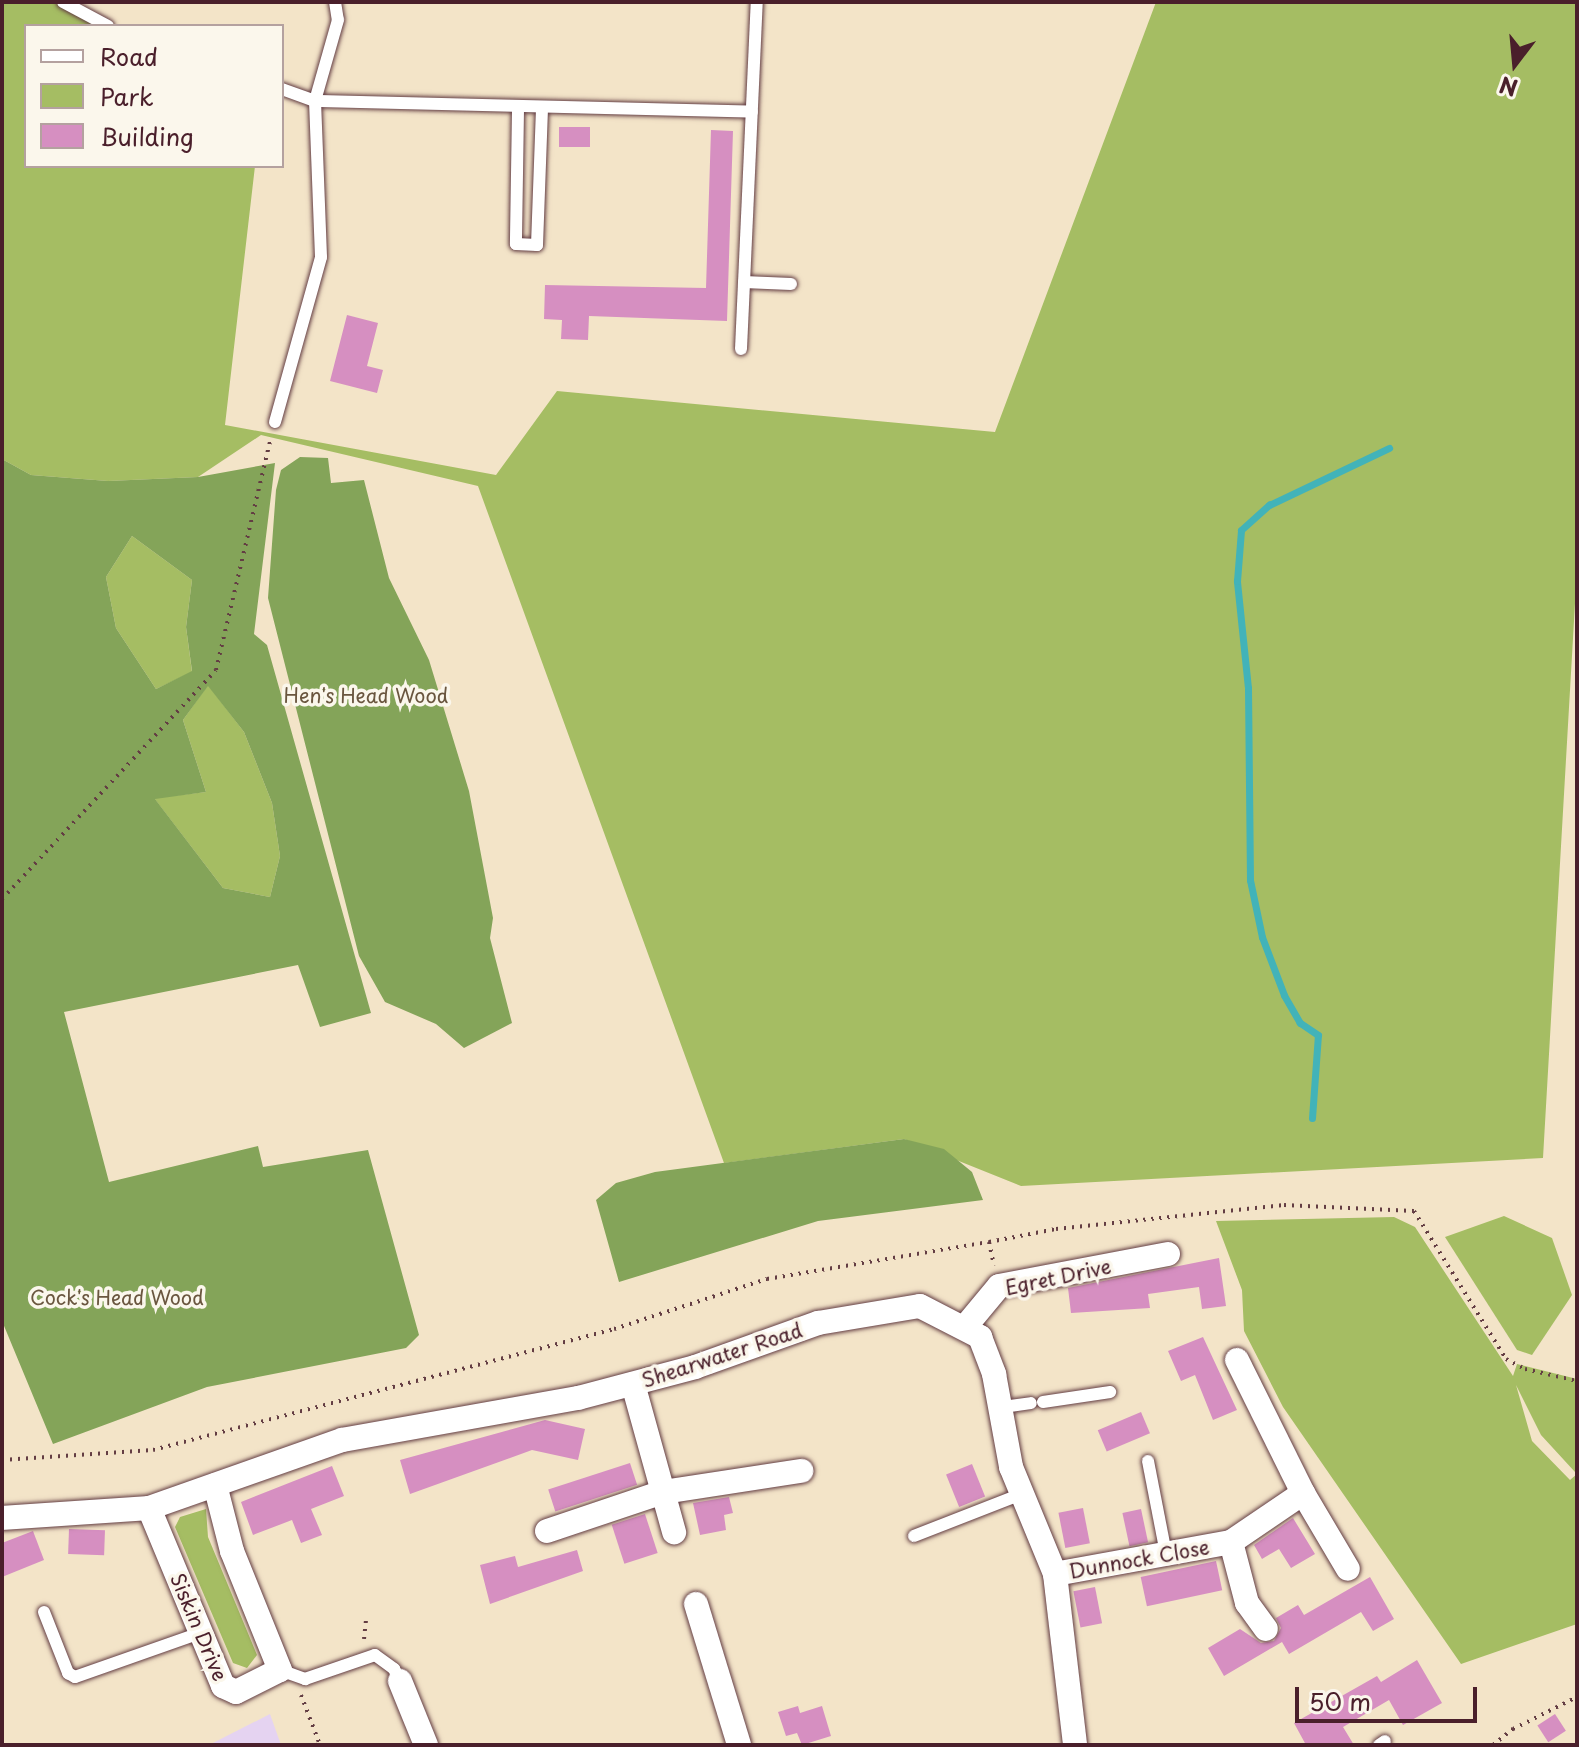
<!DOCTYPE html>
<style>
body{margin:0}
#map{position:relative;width:1579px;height:1747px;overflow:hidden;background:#f3e4c8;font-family:"Playpen Sans",sans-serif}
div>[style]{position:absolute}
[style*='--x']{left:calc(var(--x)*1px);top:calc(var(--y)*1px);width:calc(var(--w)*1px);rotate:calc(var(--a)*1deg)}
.built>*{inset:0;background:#e5d3f1}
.green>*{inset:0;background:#a5bd63}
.forest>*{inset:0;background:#84a459}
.stream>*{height:7px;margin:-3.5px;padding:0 3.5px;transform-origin:3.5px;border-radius:3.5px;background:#42b3b9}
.building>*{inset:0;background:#d68fc1;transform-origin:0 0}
.path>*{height:4px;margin-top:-2px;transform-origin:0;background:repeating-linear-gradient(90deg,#633d43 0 2px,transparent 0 8px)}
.roads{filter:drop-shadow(0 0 2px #633d43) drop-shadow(0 0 2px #633d43)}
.lane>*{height:12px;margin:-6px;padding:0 6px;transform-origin:6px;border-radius:6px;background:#fff}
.street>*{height:24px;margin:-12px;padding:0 12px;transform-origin:12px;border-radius:12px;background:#fff}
span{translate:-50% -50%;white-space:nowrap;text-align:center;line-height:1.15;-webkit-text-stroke:7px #fbf7ec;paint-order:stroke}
.park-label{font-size:20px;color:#6a563f}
.street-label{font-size:20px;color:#4a1f2b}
.frame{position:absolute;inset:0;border:4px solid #4a1f2b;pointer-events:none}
.legend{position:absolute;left:24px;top:24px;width:260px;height:144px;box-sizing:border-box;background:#fbf7ec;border:2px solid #b4a19f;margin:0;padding:10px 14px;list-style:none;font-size:24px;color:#4a1f2b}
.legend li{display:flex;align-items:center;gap:16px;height:40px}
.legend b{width:40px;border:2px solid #b4a19f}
.north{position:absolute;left:1475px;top:24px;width:80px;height:80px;-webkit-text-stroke:6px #fbf7ec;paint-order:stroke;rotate:196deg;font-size:22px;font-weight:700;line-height:32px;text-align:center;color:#4a1f2b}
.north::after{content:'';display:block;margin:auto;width:28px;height:36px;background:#4a1f2b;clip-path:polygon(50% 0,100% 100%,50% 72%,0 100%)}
.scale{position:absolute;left:1295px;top:1687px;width:182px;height:36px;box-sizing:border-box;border:4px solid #4a1f2b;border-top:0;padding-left:10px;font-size:24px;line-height:28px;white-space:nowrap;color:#4a1f2b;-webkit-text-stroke:6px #fbf7ec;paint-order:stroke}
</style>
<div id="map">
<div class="built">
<i style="clip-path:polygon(270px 1714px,281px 1745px,209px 1745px)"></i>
</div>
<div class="green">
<i style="clip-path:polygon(2px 2px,57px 2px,97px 26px,26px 26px,26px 166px,255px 166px,225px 425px,496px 475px,557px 391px,995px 432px,1156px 2px,1577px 2px,1577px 569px,1543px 1158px,1021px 1186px,904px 1139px,724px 1163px,478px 486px,261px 435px,198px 477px,108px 481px,31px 475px,2px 459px)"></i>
<i style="clip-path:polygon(132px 536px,192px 580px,186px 627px,192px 672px,156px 689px,116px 628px,106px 577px)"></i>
<i style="clip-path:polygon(208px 685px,244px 732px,272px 803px,280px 856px,270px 897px,223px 888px,154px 798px,206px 792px,183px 720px)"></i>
<i style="clip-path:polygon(1504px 1216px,1552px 1238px,1572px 1295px,1532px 1355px,1517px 1350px,1445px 1237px)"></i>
<i style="clip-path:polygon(1394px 1217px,1415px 1227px,1513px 1376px,1517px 1364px,1577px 1379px,1575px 1472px,1541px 1435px,1516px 1385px,1532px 1441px,1570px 1480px,1577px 1474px,1577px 1624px,1461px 1664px,1283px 1407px,1244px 1331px,1242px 1290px,1216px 1221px)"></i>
<i style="clip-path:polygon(206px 1509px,208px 1537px,257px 1655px,247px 1668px,233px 1663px,175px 1527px,180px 1517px)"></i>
</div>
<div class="forest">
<i style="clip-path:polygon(300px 457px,328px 458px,331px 483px,364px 480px,389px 578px,429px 660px,469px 791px,493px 918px,490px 938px,512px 1023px,464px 1048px,436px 1024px,385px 1002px,359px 956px,268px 598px,276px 490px,281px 470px)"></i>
<i style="clip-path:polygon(evenodd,2px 459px,31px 475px,108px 481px,198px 477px,275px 463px,254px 634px,267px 645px,371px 1013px,320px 1027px,298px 965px,64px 1012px,109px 1182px,258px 1146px,263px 1167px,368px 1150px,419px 1335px,406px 1348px,207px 1387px,53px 1444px,2px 1321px,2px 459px,132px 536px,192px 580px,186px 627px,192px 671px,156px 689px,116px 628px,106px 577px,132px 536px,2px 459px,208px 686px,244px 732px,272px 803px,280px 856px,270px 897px,223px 888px,155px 799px,206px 792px,183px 720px,208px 686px)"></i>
<i style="clip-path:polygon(904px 1139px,944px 1149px,972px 1172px,983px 1200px,818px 1221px,619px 1282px,596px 1200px,616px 1183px,655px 1172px)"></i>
</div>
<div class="stream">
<i style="--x:1312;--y:1118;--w:83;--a:-85.9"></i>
<i style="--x:1318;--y:1035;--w:22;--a:-146"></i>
<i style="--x:1300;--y:1023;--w:32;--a:-120"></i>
<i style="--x:1284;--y:995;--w:62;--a:-110.8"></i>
<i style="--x:1262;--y:937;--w:58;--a:-101.9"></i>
<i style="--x:1250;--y:880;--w:192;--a:-90.6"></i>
<i style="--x:1248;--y:688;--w:108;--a:-95.9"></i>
<i style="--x:1237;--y:581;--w:51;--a:-85.5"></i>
<i style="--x:1241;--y:530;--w:38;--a:-42"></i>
<i style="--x:1269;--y:505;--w:133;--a:-25.4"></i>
</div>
<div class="building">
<i style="left:559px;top:127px;width:31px;height:20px"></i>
<i style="clip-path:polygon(711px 130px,733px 131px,727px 321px,589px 316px,588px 340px,561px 339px,562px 320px,544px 319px,545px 285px,706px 288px)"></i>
<i style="clip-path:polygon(347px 315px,378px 323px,367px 366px,383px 370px,377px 393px,330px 381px)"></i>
<i style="clip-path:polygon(1219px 1258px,1226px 1306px,1202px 1309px,1199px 1287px,1148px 1294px,1150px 1308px,1071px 1313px,1068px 1288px)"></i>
<i style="clip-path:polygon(1203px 1337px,1237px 1410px,1213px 1420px,1195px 1375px,1181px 1381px,1168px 1351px)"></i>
<i style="left:1141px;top:1412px;width:23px;height:47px;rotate:67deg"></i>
<i style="clip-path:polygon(545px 1420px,585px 1429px,578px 1460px,532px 1450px,410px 1494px,400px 1460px)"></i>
<i style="left:630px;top:1463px;width:23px;height:86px;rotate:72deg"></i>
<i style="left:972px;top:1464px;width:35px;height:28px;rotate:68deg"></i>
<i style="clip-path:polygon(332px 1466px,344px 1496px,311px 1509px,322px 1535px,301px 1543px,292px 1520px,253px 1535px,241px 1502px)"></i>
<i style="clip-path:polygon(729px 1497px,733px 1513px,724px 1515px,726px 1530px,700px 1535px,693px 1503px)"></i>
<i style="left:1083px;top:1508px;width:36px;height:25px;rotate:79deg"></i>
<i style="left:1141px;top:1509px;width:34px;height:19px;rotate:78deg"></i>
<i style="left:645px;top:1514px;width:41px;height:35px;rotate:72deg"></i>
<i style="clip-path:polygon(1293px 1518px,1315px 1554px,1291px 1568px,1279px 1549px,1262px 1559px,1254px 1545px)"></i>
<i style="left:69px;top:1529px;width:36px;height:25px;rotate:2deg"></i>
<i style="clip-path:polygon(33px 1531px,44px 1560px,2px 1577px,2px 1543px)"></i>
<i style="clip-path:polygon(577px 1550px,583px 1571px,490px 1604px,480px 1565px,515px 1556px,518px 1567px)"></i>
<i style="left:1216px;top:1561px;width:30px;height:77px;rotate:78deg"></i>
<i style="clip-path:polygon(1370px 1577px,1394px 1619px,1373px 1631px,1361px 1612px,1289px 1654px,1282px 1642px,1224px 1676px,1208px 1648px,1240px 1629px,1261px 1643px,1274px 1641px,1281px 1628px,1276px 1618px,1298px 1605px,1304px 1615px)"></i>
<i style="left:1095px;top:1587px;width:37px;height:22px;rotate:79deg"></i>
<i style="clip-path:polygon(1417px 1660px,1442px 1703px,1403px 1725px,1389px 1700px,1343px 1727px,1354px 1745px,1306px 1745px,1294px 1723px,1377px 1676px,1381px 1682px)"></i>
<i style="clip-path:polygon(798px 1706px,800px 1713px,822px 1706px,831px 1736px,802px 1745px,797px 1733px,786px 1736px,778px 1712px)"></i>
<i style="left:1555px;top:1714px;width:20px;height:21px;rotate:57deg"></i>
</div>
<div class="path">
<i style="--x:2;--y:899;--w:313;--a:-46.9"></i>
<i style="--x:216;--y:670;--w:239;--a:-76.7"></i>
<i style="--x:989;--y:1242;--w:68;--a:-11"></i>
<i style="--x:1056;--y:1229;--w:229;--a:-6"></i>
<i style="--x:1284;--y:1205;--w:130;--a:2.6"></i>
<i style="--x:1414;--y:1211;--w:174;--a:58.1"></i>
<i style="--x:1506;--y:1359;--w:21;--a:28"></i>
<i style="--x:1525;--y:1369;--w:53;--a:13"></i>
<i style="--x:2;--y:1460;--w:151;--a:-3.8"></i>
<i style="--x:153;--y:1450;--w:477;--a:-14.7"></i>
<i style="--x:614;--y:1329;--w:161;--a:-18.1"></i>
<i style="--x:767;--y:1279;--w:225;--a:-9.5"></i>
<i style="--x:989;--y:1242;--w:24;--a:78"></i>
<i style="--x:364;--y:1639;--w:20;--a:-84"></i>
<i style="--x:301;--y:1695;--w:53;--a:69.2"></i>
<i style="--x:1493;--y:1745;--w:26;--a:-39"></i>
<i style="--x:1513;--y:1729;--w:72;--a:-26.6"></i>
</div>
<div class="roads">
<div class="lane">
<i style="--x:63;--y:2;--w:51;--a:28.1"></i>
<i style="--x:335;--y:2;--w:18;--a:81"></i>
<i style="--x:338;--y:20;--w:84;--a:105.9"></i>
<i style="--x:315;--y:101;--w:437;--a:1.4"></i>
<i style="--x:518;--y:110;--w:134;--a:90.9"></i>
<i style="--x:516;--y:244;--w:21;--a:3"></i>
<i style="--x:537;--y:245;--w:135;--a:-87.9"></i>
<i style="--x:744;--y:282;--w:47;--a:2.4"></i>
<i style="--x:741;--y:349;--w:347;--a:-87.4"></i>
<i style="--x:275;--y:422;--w:171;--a:-74.4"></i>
<i style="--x:321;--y:257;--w:156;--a:-92.2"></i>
<i style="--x:315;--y:101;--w:35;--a:-160"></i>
<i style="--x:1043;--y:1402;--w:68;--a:-8.5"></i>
<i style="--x:1003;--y:1407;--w:28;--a:-8"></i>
<i style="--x:1148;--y:1461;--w:95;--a:79"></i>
<i style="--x:914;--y:1536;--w:116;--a:-21.3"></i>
<i style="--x:44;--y:1612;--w:66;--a:68.5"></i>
<i style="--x:68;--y:1673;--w:8;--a:30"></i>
<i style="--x:75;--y:1677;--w:133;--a:-19.4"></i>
<i style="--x:280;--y:1670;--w:27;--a:20"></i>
<i style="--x:305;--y:1679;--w:74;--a:-18.9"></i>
<i style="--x:375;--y:1655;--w:24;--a:36"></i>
<i style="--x:394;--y:1669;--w:13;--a:63"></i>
<i style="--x:1379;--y:1745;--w:7;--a:-34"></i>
</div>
<div class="street">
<i style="--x:965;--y:1327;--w:53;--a:-50.3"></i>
<i style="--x:999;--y:1286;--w:172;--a:-10.7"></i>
<i style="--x:1237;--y:1360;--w:148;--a:63.6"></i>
<i style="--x:1303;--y:1493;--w:88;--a:59.4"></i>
<i style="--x:633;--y:1384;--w:154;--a:74.5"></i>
<i style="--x:149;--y:1508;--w:193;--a:67.4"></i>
<i style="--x:223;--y:1686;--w:14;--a:25"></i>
<i style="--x:236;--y:1692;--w:49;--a:-26.6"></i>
<i style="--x:280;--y:1670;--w:128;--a:-112"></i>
<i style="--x:232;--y:1551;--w:68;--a:-104.4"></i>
<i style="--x:2;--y:1518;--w:147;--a:-3.9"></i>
<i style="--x:149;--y:1508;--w:205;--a:-19.4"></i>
<i style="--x:342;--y:1440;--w:240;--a:-10.1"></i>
<i style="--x:578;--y:1398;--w:121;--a:-14.8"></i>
<i style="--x:695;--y:1367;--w:131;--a:-19.7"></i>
<i style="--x:818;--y:1323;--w:103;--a:-9.5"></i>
<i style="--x:920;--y:1306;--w:68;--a:27.3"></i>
<i style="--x:980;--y:1337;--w:40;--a:69"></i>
<i style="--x:994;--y:1374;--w:95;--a:79.6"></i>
<i style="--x:1011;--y:1467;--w:116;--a:67.6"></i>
<i style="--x:1055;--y:1574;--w:172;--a:83.3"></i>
<i style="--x:547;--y:1531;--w:122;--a:-18.6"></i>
<i style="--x:663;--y:1492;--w:140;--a:-8.7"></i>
<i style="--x:1231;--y:1542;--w:63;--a:75.3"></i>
<i style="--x:1247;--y:1603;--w:32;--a:54"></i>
<i style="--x:1055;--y:1574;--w:179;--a:-10.3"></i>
<i style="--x:1231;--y:1542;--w:87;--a:-34.2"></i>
<i style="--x:696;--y:1604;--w:147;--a:73"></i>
<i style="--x:400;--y:1681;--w:69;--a:67.9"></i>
</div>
</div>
<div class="park-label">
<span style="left:366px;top:695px">Hen's Head Wood</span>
<span style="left:117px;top:1297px">Cock's Head Wood</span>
</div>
<div class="street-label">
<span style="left:1058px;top:1277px;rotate:-12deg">Egret Drive</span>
<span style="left:722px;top:1355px;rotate:-18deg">Shearwater Road</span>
<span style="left:1139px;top:1559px;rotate:-10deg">Dunnock Close</span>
<span style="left:199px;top:1627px;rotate:67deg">Siskin Drive</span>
</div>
<div class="frame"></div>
<ul class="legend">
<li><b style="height:10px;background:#fff"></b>Road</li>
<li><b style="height:22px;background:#a5bd63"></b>Park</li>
<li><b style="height:22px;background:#d68fc1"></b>Building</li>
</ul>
<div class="north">N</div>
<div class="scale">50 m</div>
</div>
